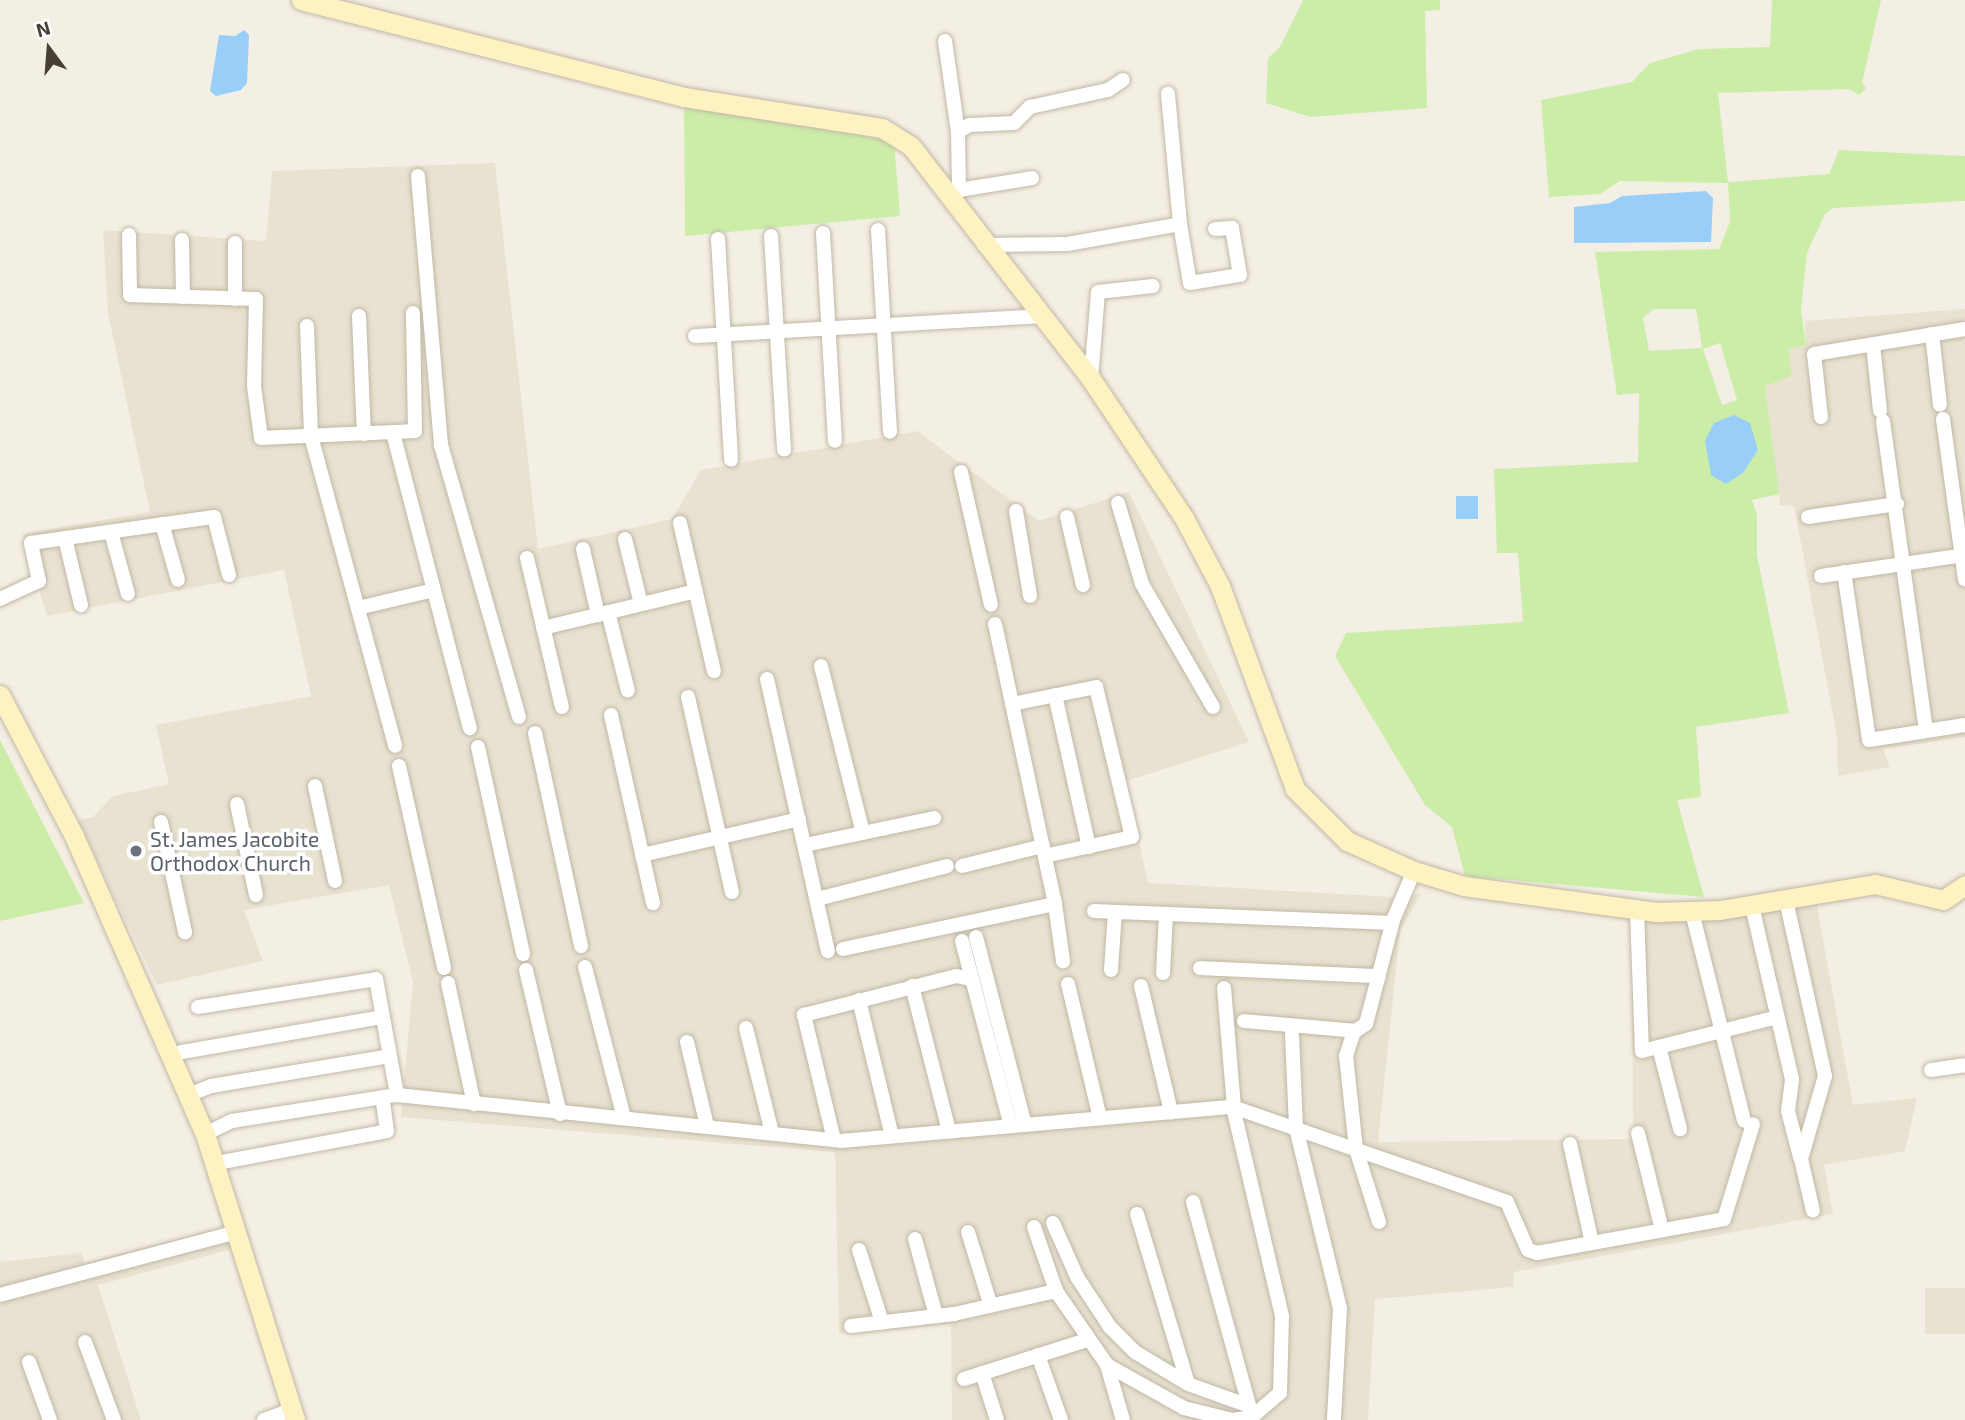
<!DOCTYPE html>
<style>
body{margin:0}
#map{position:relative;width:1965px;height:1420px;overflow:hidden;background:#f4efe4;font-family:"Exo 2",sans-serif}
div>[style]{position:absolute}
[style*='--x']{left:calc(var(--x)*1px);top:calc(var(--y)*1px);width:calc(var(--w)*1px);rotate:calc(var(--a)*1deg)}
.residential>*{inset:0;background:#e8e2d1;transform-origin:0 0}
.green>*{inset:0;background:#cceda8}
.water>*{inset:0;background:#99cef8;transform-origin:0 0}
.roads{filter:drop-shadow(0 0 2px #c0b8a5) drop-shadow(0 0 2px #c0b8a5)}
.street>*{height:14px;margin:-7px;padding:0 7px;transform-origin:7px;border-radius:7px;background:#fff}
.secondary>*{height:19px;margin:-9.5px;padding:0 9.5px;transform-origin:9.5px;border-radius:9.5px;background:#fff2c2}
.dots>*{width:19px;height:19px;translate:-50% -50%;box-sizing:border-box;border:4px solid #fff;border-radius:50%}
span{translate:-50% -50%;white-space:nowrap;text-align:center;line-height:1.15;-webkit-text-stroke:7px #fff;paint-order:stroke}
.worship-label{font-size:21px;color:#5b616d}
.left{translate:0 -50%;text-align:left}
.north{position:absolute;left:14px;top:14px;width:70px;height:70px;-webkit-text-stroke:5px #fff;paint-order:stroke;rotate:344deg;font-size:19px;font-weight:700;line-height:28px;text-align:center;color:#463f33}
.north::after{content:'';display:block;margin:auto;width:24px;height:32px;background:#463f33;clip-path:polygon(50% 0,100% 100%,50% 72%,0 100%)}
</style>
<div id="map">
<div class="residential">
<i style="clip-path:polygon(495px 163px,538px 549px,672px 519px,701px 470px,917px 431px,1039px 521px,1129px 492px,1249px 742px,1126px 781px,1148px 883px,1392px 897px,1421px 894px,1400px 931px,1378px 1142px,1633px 1139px,1632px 918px,1816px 901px,1853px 1105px,1917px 1098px,1905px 1151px,1824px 1165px,1833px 1214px,1514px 1272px,1513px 1287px,1375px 1299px,1368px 1420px,952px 1420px,951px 1324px,839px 1334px,835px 1152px,401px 1117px,413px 982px,389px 885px,244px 910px,263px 961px,157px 985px,78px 821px,93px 817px,113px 796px,169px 784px,156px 725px,311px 696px,284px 570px,47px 616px,39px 589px,0 608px,0 591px,33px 576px,23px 534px,150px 512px,108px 313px,103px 230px,266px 241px,272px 171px)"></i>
<i style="clip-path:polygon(1965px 309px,1965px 737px,1883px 749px,1890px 767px,1838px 776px,1837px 737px,1794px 506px,1780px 505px,1765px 385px,1791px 376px,1788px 349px,1806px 344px,1805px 321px)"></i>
<i style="clip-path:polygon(225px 1227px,232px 1249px,98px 1285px,141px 1420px,0 1420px,0 1262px,82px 1253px,84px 1263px)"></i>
<i style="left:1925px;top:1288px;width:40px;height:46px"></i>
</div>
<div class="green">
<i style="clip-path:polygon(1303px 0,1440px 0,1440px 10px,1425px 11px,1427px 108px,1310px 117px,1266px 103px,1268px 58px,1280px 47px)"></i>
<i style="clip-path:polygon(evenodd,1772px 0,1881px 0,1862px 83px,1866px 88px,1859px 95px,1849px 89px,1718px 93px,1728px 182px,1829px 174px,1839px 150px,1965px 156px,1965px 201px,1833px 208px,1825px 214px,1807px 253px,1801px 310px,1806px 345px,1788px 349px,1792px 376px,1765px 386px,1779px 494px,1752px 500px,1757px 515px,1757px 555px,1789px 713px,1696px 727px,1701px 797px,1677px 800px,1704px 897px,1465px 876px,1452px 827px,1425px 805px,1335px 656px,1346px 633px,1523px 622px,1518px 553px,1497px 553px,1494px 469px,1638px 462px,1639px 393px,1617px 395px,1595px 252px,1719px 249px,1730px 222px,1728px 183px,1620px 181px,1600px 194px,1549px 197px,1541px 100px,1632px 82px,1650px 63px,1699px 49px,1770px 47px,1772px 0,1654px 309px,1696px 309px,1702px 348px,1649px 351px,1643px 318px,1654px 309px,1772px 0,1720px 343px,1737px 400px,1722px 405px,1703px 349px,1720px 343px)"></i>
<i style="clip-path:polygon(684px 107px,894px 141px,900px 216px,685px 236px)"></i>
<i style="clip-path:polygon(0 740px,84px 903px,0 921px)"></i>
</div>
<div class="water">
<i style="clip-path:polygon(244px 30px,249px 35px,247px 83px,241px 90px,216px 96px,210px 91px,219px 35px,235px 36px)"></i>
<i style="clip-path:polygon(1706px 191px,1713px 198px,1711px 242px,1574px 243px,1574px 207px,1610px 203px,1622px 196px)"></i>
<i style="clip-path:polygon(1734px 415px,1750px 423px,1758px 450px,1743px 473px,1726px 484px,1711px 475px,1705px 441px,1714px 423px)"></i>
<i style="left:1478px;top:496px;width:23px;height:22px;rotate:90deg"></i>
</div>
<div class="roads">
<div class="street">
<i style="--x:945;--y:41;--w:92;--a:81.9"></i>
<i style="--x:958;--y:132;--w:58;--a:89"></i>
<i style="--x:959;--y:190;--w:14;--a:120"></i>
<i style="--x:958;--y:132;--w:13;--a:-32"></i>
<i style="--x:969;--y:125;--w:45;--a:-2.5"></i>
<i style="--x:1014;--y:123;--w:23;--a:-45"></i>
<i style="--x:1030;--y:107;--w:80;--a:-12.3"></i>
<i style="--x:1108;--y:90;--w:18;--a:-34"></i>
<i style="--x:418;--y:176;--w:270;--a:85.1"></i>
<i style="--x:441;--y:445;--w:283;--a:74"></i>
<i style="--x:959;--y:190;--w:74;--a:-9.3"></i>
<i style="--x:1180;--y:224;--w:60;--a:80.4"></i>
<i style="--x:1190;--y:283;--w:51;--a:-9.1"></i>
<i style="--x:1240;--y:275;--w:48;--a:-99.7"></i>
<i style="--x:1232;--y:228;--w:17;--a:177"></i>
<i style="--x:878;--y:230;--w:202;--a:86.6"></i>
<i style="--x:823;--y:233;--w:208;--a:86.7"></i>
<i style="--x:129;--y:235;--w:60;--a:89"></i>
<i style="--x:130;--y:295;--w:126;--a:1.8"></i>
<i style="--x:256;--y:299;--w:87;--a:91.3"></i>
<i style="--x:254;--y:386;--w:52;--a:82.3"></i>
<i style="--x:261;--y:438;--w:154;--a:-2.6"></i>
<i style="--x:415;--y:431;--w:118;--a:-91"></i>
<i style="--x:771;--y:236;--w:214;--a:86.5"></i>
<i style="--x:718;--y:239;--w:221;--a:86.6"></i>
<i style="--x:182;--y:240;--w:57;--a:89"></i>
<i style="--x:984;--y:245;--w:83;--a:-0.7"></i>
<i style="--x:1067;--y:244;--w:115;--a:-10"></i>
<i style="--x:1180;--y:224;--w:131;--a:-95.3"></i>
<i style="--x:235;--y:299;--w:56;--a:-90"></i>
<i style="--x:359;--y:316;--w:118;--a:87.6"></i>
<i style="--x:307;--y:326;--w:110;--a:87.9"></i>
<i style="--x:311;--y:436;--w:321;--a:74.8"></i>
<i style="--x:1932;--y:334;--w:71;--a:83.6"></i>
<i style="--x:695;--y:336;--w:346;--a:-3.3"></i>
<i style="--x:1873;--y:344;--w:67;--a:84"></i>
<i style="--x:1091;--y:379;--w:87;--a:-85.4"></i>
<i style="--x:1098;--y:292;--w:55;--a:-6.2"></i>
<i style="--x:1821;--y:417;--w:63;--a:-96.3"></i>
<i style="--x:1814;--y:354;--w:153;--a:-9.4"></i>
<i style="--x:1943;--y:419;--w:162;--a:82.2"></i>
<i style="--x:1883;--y:421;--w:312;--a:82.1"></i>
<i style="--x:393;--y:433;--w:305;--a:75.4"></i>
<i style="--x:961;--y:472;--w:136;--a:77.3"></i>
<i style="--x:1118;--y:503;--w:84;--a:73.5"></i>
<i style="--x:1142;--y:584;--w:142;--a:60"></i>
<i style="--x:1016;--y:511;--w:86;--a:80.6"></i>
<i style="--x:1067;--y:517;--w:70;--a:76.8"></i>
<i style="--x:1808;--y:517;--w:90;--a:-8.3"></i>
<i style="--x:680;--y:523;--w:152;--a:77.1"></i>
<i style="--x:162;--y:524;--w:58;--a:74.1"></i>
<i style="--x:111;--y:532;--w:64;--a:74.7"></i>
<i style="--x:65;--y:538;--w:69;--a:76.6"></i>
<i style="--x:625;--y:539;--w:67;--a:76.2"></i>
<i style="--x:583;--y:549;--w:68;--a:77.2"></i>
<i style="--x:527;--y:558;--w:153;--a:76.8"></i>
<i style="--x:1844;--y:572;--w:170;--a:81.5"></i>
<i style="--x:1869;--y:740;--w:97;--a:-8.9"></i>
<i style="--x:1821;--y:576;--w:146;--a:-8.3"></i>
<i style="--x:0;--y:599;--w:43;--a:-24.8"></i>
<i style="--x:39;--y:581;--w:39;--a:-102"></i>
<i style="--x:31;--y:543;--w:185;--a:-8.1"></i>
<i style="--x:214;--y:517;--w:60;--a:75.5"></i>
<i style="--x:358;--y:608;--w:78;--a:-13.3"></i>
<i style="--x:608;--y:612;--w:81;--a:75.8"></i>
<i style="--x:995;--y:624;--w:286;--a:77.9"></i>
<i style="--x:1055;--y:904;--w:58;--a:82"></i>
<i style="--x:543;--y:628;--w:157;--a:-13.6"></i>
<i style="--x:821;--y:666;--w:172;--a:75.9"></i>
<i style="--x:767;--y:679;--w:279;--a:77.4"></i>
<i style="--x:1055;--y:695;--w:156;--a:77.4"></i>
<i style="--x:688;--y:697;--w:200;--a:77.3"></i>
<i style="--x:1012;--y:704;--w:86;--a:-11.4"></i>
<i style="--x:1096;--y:687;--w:154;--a:76.5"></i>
<i style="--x:1132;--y:837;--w:89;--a:167.7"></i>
<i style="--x:611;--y:715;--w:193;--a:77.4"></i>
<i style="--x:535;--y:733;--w:218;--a:77.8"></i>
<i style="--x:478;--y:747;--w:212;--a:77.7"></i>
<i style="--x:399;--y:766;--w:207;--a:77.4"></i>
<i style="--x:315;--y:786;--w:97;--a:78.1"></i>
<i style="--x:237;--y:804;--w:93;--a:78.2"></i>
<i style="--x:161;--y:822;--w:113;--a:77.7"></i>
<i style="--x:805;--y:845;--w:132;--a:-11.8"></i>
<i style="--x:642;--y:855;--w:161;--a:-12.9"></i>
<i style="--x:962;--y:866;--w:83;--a:-13.9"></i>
<i style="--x:817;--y:899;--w:134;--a:-14.2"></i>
<i style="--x:1786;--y:900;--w:180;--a:77.5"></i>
<i style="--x:1825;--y:1076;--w:86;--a:106.1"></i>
<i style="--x:1801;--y:1159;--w:53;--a:77"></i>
<i style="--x:1752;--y:906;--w:178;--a:77"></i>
<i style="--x:1792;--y:1079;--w:32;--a:97"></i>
<i style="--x:1788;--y:1111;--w:48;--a:75.4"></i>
<i style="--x:1637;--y:909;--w:142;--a:88"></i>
<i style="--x:1642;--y:1051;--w:139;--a:-14.1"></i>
<i style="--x:1094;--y:911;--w:298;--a:2.3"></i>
<i style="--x:1692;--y:912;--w:215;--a:76"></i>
<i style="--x:976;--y:937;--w:194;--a:75.4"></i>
<i style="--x:962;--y:941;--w:191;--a:75.2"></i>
<i style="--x:843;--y:949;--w:217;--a:-12"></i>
<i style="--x:585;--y:967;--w:156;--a:75.5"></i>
<i style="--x:1200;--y:968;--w:179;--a:2.6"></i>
<i style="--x:526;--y:970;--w:148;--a:76.7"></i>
<i style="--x:1111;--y:970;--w:58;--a:-86.1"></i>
<i style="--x:1163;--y:973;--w:59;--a:-87.1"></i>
<i style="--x:448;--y:983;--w:124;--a:77.9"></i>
<i style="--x:1068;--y:984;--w:138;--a:76.6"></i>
<i style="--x:912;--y:986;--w:150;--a:75.7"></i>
<i style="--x:1141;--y:986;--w:130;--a:76.6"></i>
<i style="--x:1224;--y:988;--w:119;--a:85.2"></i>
<i style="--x:859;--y:1000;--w:140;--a:76.4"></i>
<i style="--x:198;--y:1007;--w:180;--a:-8.9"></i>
<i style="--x:376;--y:979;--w:118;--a:79.7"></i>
<i style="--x:1244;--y:1021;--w:112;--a:5.1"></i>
<i style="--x:746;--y:1028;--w:108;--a:76.1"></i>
<i style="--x:1292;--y:1035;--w:93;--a:87.5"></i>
<i style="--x:1296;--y:1128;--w:185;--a:76.3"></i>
<i style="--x:1340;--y:1308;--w:112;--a:93.1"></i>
<i style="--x:687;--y:1042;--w:86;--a:76.6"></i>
<i style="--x:1659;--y:1047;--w:85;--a:75.6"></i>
<i style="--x:171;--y:1058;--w:13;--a:-29"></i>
<i style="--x:182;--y:1052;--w:204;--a:-9.9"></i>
<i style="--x:1931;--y:1070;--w:34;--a:-8"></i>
<i style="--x:188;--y:1095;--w:25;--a:-21"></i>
<i style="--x:211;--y:1086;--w:181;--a:-9.5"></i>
<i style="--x:1638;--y:1133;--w:100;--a:76.1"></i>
<i style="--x:205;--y:1134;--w:30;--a:-26"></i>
<i style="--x:232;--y:1121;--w:167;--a:-9"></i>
<i style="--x:397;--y:1095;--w:446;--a:5.9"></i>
<i style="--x:841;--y:1141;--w:393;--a:-5"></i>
<i style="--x:1233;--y:1107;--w:290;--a:19.1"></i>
<i style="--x:1507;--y:1202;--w:52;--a:66.4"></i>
<i style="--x:1528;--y:1250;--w:9;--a:18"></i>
<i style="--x:1537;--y:1253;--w:190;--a:-10.3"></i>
<i style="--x:1724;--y:1219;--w:99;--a:-73"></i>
<i style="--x:834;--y:1140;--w:129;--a:-103.5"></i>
<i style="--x:804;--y:1015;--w:157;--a:-14.4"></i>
<i style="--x:956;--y:976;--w:16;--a:11"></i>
<i style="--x:1570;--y:1144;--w:101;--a:77.5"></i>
<i style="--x:222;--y:1162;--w:168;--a:-10.6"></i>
<i style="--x:387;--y:1131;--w:34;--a:-98"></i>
<i style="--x:1193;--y:1202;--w:219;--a:74.6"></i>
<i style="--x:1137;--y:1214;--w:177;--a:73.3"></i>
<i style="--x:1379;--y:1222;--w:77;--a:-107.5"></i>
<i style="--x:1356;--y:1149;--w:94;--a:-96.1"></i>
<i style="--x:1346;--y:1056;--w:25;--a:-72"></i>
<i style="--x:1354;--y:1032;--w:14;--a:-34"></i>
<i style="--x:1366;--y:1024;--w:107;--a:-75.4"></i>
<i style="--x:1393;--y:920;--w:53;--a:-66.8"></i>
<i style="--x:1053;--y:1223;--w:59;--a:66"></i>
<i style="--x:1077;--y:1277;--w:60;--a:56.6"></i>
<i style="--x:1110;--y:1327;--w:35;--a:45"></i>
<i style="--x:1135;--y:1352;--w:62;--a:31.1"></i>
<i style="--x:1188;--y:1384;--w:65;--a:19.8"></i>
<i style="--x:1034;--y:1227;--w:68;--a:71"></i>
<i style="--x:1056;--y:1291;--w:90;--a:55.4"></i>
<i style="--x:1107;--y:1365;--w:88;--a:29.2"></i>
<i style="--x:1184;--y:1408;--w:49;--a:14"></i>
<i style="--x:968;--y:1232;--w:74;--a:72.8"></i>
<i style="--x:915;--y:1239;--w:80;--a:74.7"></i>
<i style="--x:859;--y:1250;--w:76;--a:72.3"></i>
<i style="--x:0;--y:1295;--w:244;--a:-14.9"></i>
<i style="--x:851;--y:1326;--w:104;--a:-6.6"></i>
<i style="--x:954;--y:1314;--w:105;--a:-12.7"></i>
<i style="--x:85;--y:1342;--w:83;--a:69.6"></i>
<i style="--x:1038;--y:1355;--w:69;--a:70.5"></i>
<i style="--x:29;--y:1362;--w:62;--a:70.1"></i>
<i style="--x:1107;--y:1365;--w:57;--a:73.8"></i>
<i style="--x:982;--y:1373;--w:49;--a:72.3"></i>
<i style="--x:964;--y:1379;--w:129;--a:-17.6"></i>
<i style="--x:264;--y:1420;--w:30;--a:-20"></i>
<i style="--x:1233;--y:1420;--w:19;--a:-9"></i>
<i style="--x:1252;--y:1417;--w:37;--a:-41"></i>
<i style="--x:1280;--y:1393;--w:77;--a:-88.5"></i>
<i style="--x:1282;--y:1316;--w:215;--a:-103.2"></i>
</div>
<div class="secondary">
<i style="--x:301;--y:0;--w:395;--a:14.2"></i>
<i style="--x:684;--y:97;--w:200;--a:8.9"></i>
<i style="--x:882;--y:128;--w:34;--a:32"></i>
<i style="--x:911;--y:146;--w:294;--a:52.3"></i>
<i style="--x:1091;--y:379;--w:167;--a:56.2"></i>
<i style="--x:1184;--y:518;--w:77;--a:62.1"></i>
<i style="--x:1220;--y:586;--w:216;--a:69.7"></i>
<i style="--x:1295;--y:789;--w:74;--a:45"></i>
<i style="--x:1347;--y:841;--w:73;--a:24.1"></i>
<i style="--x:1414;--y:871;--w:52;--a:16.7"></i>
<i style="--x:1464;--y:886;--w:194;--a:7.7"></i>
<i style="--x:1656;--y:912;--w:64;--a:-1.8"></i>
<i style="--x:1720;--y:910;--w:157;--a:-9.5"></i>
<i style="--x:1875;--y:884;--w:70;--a:13.2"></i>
<i style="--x:1943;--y:900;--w:27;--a:-34"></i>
<i style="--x:0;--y:695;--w:159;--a:62.3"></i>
<i style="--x:74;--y:836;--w:326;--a:66.3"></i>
<i style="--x:205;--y:1134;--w:300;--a:72.5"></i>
</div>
</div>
<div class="dots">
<i style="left:136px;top:851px;background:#6b7280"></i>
</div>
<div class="worship-label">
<span class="left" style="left:150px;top:851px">St. James Jacobite<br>Orthodox Church</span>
</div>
<div class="north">N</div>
</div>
